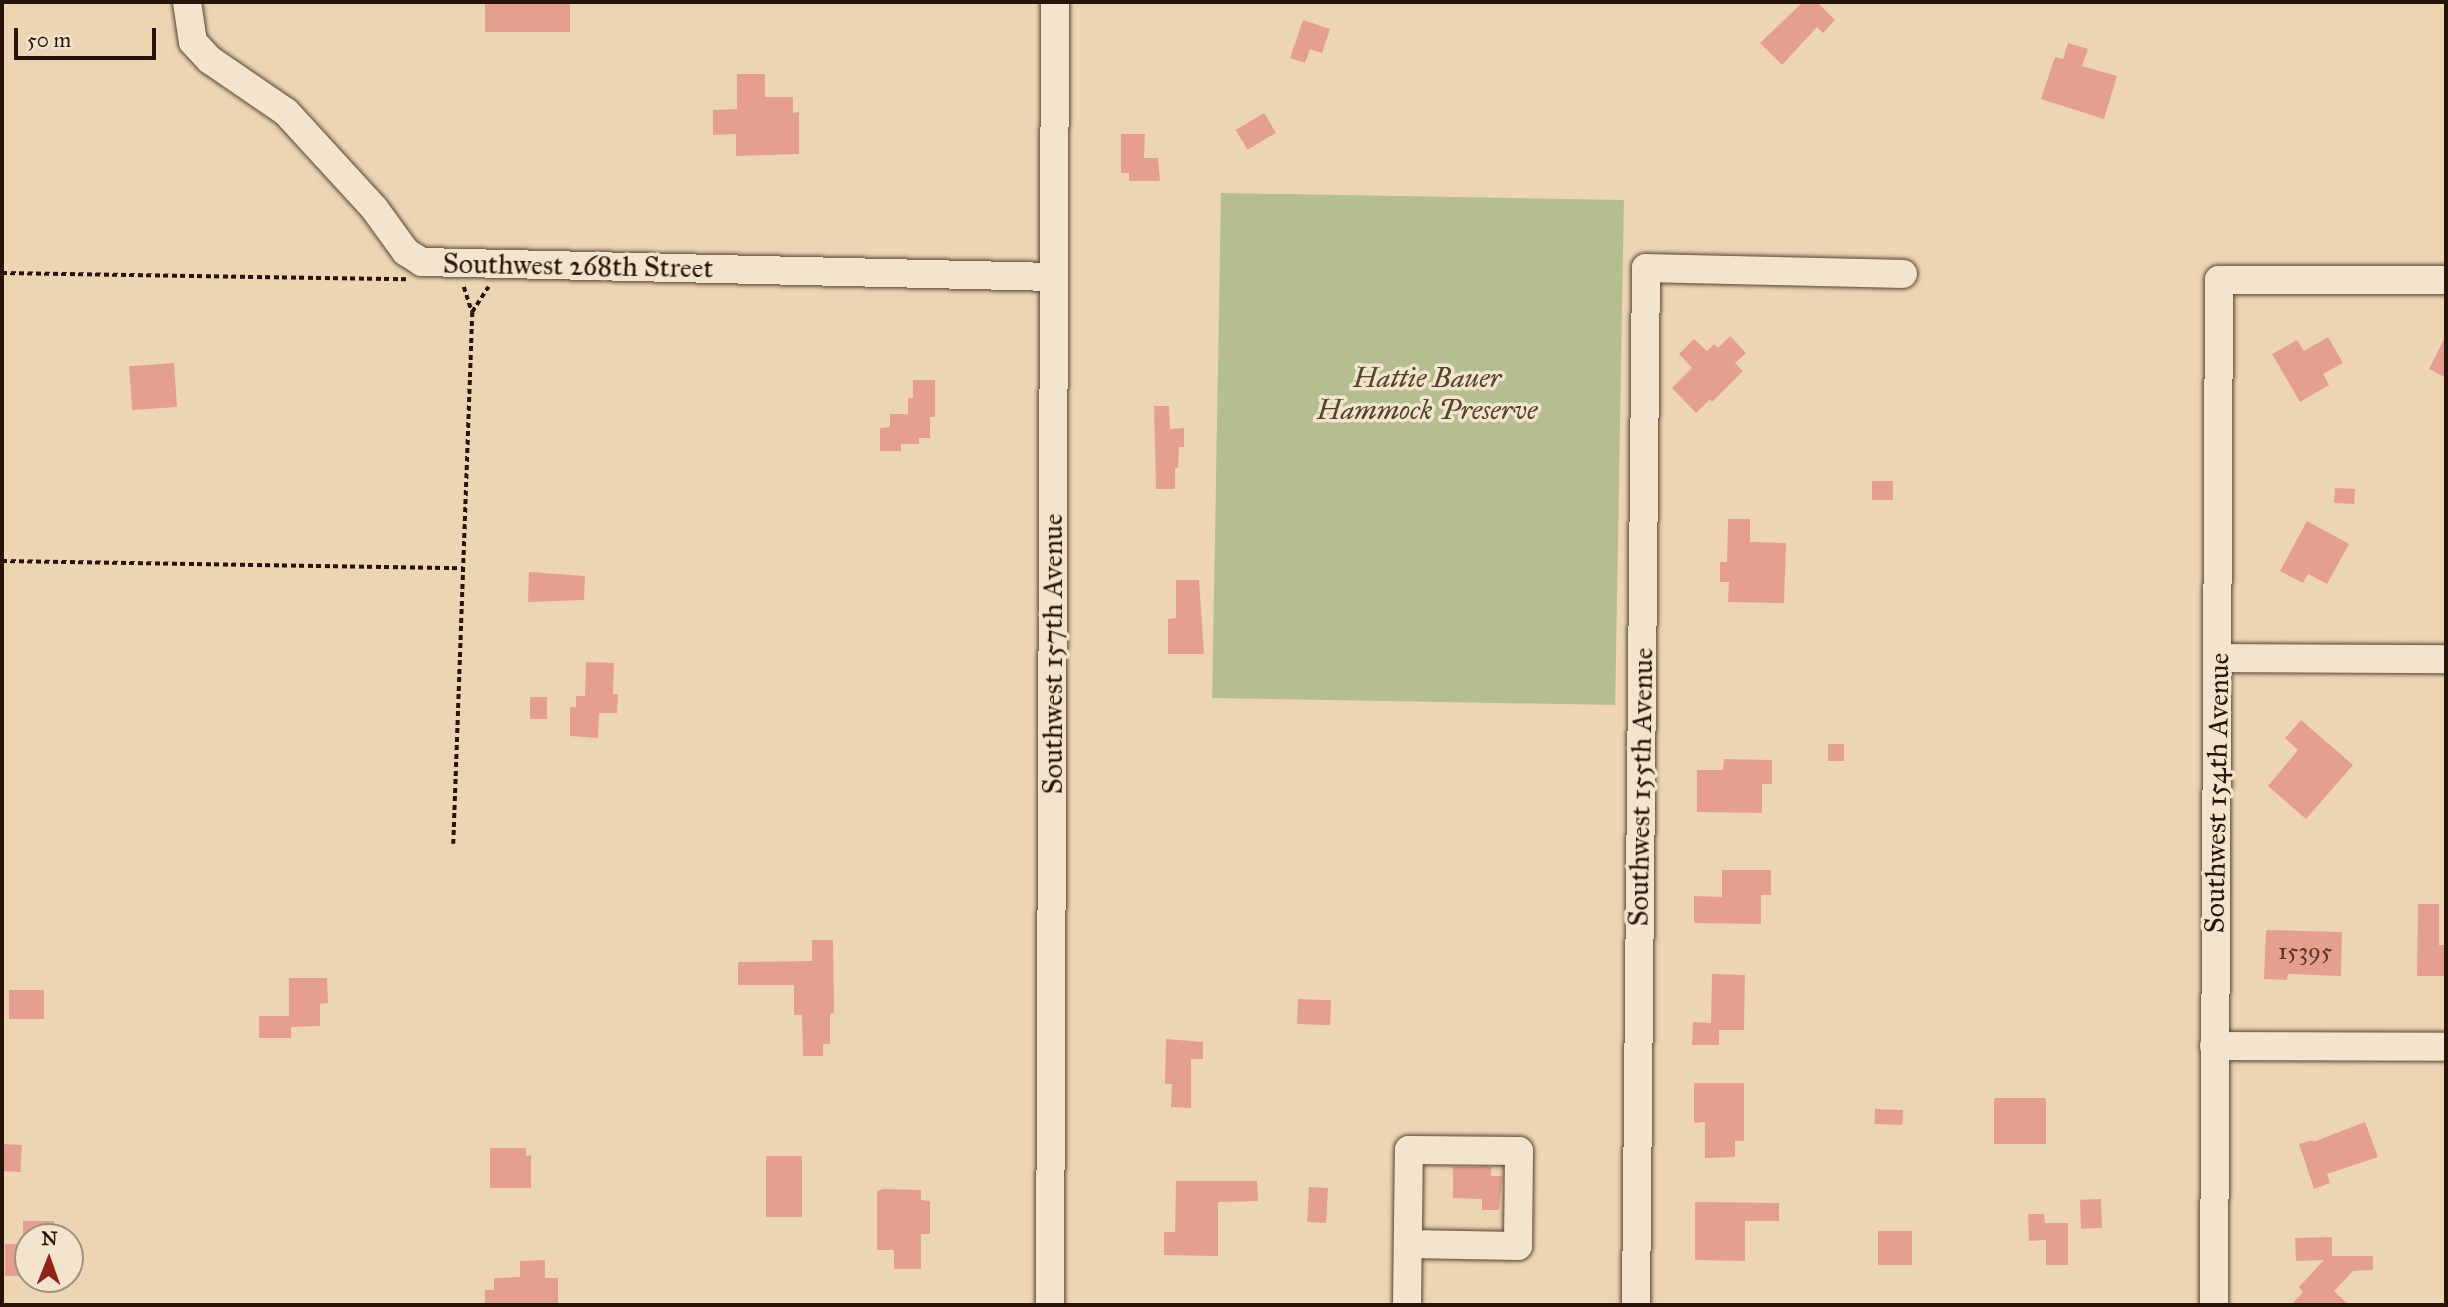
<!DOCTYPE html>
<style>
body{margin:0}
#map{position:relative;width:2448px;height:1307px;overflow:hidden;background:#edd5b4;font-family:"IM FELL Great Primer",serif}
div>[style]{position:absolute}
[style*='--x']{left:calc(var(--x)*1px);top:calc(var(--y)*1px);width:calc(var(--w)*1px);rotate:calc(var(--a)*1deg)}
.green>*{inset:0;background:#b5be8f;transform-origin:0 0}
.building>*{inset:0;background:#e59f8f;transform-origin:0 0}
.path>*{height:3.5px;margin-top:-1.75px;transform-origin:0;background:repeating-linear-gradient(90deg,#271308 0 5px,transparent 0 8.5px)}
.roads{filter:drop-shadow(0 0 2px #584433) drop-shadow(0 0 2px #584433)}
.minor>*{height:28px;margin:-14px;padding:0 14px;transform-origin:14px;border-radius:14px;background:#f3e4ce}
span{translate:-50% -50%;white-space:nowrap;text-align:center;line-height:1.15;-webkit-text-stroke:7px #f3e4ce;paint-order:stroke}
.number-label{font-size:24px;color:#56362a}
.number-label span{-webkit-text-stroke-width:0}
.street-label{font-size:28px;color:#271308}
.park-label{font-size:28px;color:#524630;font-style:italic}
.frame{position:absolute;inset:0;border:4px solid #271308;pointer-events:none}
.north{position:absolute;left:14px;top:1223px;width:70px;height:70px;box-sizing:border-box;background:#f3e4ce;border:2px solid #a1907f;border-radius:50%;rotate:1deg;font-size:19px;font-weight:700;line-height:28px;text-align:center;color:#271308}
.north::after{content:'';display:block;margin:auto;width:24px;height:32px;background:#8f2418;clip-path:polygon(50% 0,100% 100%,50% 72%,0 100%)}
.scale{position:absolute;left:14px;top:28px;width:142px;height:32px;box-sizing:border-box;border:4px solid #271308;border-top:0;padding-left:9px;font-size:21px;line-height:24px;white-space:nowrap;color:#271308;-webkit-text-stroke:5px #f3e4ce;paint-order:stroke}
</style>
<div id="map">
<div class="green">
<i style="left:1221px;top:193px;width:403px;height:505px;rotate:1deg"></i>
</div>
<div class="building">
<i style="left:485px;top:2px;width:85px;height:30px"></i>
<i style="clip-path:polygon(1803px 2px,1817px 2px,1835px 20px,1823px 33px,1817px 27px,1782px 65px,1760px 43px)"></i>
<i style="clip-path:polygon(1303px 20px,1330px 29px,1322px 53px,1310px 49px,1305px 63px,1290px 58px)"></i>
<i style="clip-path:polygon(2068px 43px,2088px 49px,2082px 66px,2117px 76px,2104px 119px,2041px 99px,2055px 57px,2063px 59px)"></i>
<i style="clip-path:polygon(737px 74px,765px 74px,765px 97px,793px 97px,793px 113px,799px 112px,799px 154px,736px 156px,736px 134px,713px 135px,713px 110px,737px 109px)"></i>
<i style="left:1264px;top:113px;width:23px;height:33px;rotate:59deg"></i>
<i style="clip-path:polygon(1121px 134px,1145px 134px,1144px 158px,1158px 158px,1160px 181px,1129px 181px,1129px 173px,1121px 173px)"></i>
<i style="clip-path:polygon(2446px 335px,2446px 378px,2429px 369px)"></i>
<i style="clip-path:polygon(1730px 336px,1746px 353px,1735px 363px,1743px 371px,1712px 402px,1710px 399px,1696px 413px,1672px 388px,1692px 368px,1679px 354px,1694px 339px,1707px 351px,1714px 344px,1718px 348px)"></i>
<i style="clip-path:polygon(2328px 337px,2343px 363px,2323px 374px,2329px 385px,2300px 402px,2272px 354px,2297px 340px,2304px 351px)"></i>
<i style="left:174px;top:363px;width:44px;height:45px;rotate:86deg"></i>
<i style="clip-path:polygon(913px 380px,935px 380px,935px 417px,930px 417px,930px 438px,919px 438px,919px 444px,901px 444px,901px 451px,880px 451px,880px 428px,890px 427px,890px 414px,908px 414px,908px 398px,913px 398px)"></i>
<i style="clip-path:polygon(1154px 406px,1169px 406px,1170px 429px,1184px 428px,1184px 447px,1179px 447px,1178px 468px,1175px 468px,1175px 489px,1156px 489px)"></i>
<i style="left:1872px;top:481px;width:21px;height:19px"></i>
<i style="left:2335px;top:488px;width:20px;height:15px;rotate:3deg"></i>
<i style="clip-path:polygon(1728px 519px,1750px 519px,1750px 542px,1786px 543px,1784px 603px,1728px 602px,1729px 582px,1720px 582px,1720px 562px,1727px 562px)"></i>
<i style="clip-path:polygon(2307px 521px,2349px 544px,2327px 584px,2308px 574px,2303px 583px,2280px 571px)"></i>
<i style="clip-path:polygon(529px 572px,585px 576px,584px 600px,528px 602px)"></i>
<i style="clip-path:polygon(1176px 580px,1199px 580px,1204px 654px,1168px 654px,1168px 619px,1176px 618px)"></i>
<i style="clip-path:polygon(586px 662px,614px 663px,613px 694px,618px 694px,617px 713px,599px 713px,598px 738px,570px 736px,570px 707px,576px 707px,576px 696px,585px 696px)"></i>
<i style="left:530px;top:697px;width:17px;height:22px"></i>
<i style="clip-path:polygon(2301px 720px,2353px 765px,2306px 819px,2268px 786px,2298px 750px,2285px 738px)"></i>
<i style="left:1828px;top:744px;width:16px;height:17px"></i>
<i style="clip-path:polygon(1724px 759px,1772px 760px,1772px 784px,1762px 784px,1762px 813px,1697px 812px,1697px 770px,1723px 770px)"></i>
<i style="clip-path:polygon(1722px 870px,1771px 870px,1771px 895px,1761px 895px,1761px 924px,1694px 923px,1694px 896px,1722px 897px)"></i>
<i style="clip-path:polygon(2418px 904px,2439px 904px,2439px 945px,2446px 945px,2446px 976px,2417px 976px)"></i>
<i style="clip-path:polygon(2266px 930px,2342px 932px,2341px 976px,2288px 974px,2287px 980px,2264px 979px)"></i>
<i style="clip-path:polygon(812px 940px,833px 940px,834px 1013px,830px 1014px,830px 1044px,823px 1044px,823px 1056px,803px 1056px,802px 1015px,794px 1015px,794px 985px,738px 985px,738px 962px,812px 961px)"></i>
<i style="clip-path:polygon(1712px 974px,1745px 975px,1744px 1030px,1719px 1030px,1719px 1045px,1692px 1045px,1693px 1022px,1711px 1023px)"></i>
<i style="clip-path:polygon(289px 978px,327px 978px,328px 1003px,320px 1004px,320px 1026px,291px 1027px,291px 1038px,259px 1038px,259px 1016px,289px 1016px)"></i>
<i style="left:9px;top:990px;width:35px;height:29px"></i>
<i style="left:1298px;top:999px;width:33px;height:25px;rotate:2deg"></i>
<i style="clip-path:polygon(1166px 1039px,1203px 1042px,1203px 1059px,1191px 1059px,1191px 1108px,1171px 1107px,1172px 1084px,1165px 1084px)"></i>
<i style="clip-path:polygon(1694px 1083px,1744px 1083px,1744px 1141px,1735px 1141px,1735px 1157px,1705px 1158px,1705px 1122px,1694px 1123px)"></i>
<i style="left:1994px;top:1098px;width:52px;height:46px"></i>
<i style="left:1875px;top:1109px;width:28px;height:15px;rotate:2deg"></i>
<i style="clip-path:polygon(2365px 1122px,2378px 1157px,2327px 1174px,2330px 1183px,2314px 1189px,2299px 1144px,2313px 1140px,2313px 1142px)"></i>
<i style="left:2px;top:1144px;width:20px;height:27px;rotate:3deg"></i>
<i style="clip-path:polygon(490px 1148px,526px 1148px,526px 1156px,531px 1155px,531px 1188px,490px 1188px)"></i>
<i style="left:766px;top:1156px;width:36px;height:61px"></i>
<i style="clip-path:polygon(1453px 1167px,1491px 1167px,1491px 1176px,1502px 1176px,1499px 1210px,1482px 1210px,1482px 1199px,1453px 1198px)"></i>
<i style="clip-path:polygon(1176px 1181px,1257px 1181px,1258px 1201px,1218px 1202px,1218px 1256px,1164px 1255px,1164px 1232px,1175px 1232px)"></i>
<i style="left:1309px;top:1187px;width:19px;height:35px;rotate:3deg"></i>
<i style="clip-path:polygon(883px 1189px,921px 1190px,921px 1200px,930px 1201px,930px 1234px,921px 1234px,921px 1269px,894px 1269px,894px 1250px,877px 1250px,877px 1191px)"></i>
<i style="left:2101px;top:1199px;width:29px;height:21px;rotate:88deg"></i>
<i style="clip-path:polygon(1695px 1202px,1779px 1203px,1779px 1221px,1745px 1221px,1745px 1261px,1695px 1260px)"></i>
<i style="clip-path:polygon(2028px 1214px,2044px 1214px,2045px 1223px,2068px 1223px,2068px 1265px,2046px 1265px,2046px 1240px,2029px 1241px)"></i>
<i style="left:23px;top:1221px;width:31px;height:16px"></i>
<i style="left:1878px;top:1231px;width:34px;height:34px"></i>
<i style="clip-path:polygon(2332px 1237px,2332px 1256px,2373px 1256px,2373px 1270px,2353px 1271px,2334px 1291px,2349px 1305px,2291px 1305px,2303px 1292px,2299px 1287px,2324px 1260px,2296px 1261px,2295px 1238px)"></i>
<i style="left:5px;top:1244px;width:23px;height:32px"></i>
<i style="clip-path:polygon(545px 1260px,545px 1278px,558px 1278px,558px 1305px,485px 1305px,485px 1290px,494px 1290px,494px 1278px,520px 1277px,520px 1261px)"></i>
</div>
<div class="path">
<i style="--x:2;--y:273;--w:404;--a:0.9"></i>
<i style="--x:464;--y:287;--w:26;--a:72"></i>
<i style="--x:2;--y:561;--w:461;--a:0.9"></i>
<i style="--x:453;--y:844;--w:532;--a:-87.95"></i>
<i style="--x:472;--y:312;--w:30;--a:-57"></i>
</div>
<div class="roads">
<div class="minor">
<i style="--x:187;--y:2;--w:40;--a:81.5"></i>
<i style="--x:193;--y:42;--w:25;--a:47"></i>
<i style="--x:210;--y:60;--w:92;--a:34.4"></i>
<i style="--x:286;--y:112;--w:130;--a:47.5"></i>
<i style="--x:374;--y:208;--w:54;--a:54"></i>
<i style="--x:406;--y:252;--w:19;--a:32"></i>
<i style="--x:422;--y:262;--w:631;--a:1.36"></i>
<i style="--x:2219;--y:658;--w:227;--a:0.3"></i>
<i style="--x:2214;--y:1046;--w:232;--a:0.2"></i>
<i style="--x:1050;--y:1305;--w:1303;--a:-89.78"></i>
<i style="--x:1407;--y:1305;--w:155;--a:-89.3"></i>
<i style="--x:1409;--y:1150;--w:110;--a:0.5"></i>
<i style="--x:1519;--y:1151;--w:95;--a:90.6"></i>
<i style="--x:1518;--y:1246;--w:109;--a:-178.9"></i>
<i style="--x:1636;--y:1305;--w:1037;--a:-89.45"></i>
<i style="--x:1646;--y:268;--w:257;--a:1.3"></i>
<i style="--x:2214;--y:1305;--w:1025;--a:-89.72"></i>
<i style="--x:2219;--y:280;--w:227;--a:0"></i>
</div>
</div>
<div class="number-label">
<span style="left:2305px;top:952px">15395</span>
</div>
<div class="street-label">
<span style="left:578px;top:266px;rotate:1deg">Southwest 268th Street</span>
<span style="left:1053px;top:654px;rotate:-90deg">Southwest 157th Avenue</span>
<span style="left:1641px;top:787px;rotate:-89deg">Southwest 155th Avenue</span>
<span style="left:2217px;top:793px;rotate:-89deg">Southwest 154th Avenue</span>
</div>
<div class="park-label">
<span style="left:1427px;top:394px">Hattie Bauer<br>Hammock Preserve</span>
</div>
<div class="frame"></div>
<div class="north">N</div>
<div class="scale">50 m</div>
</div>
